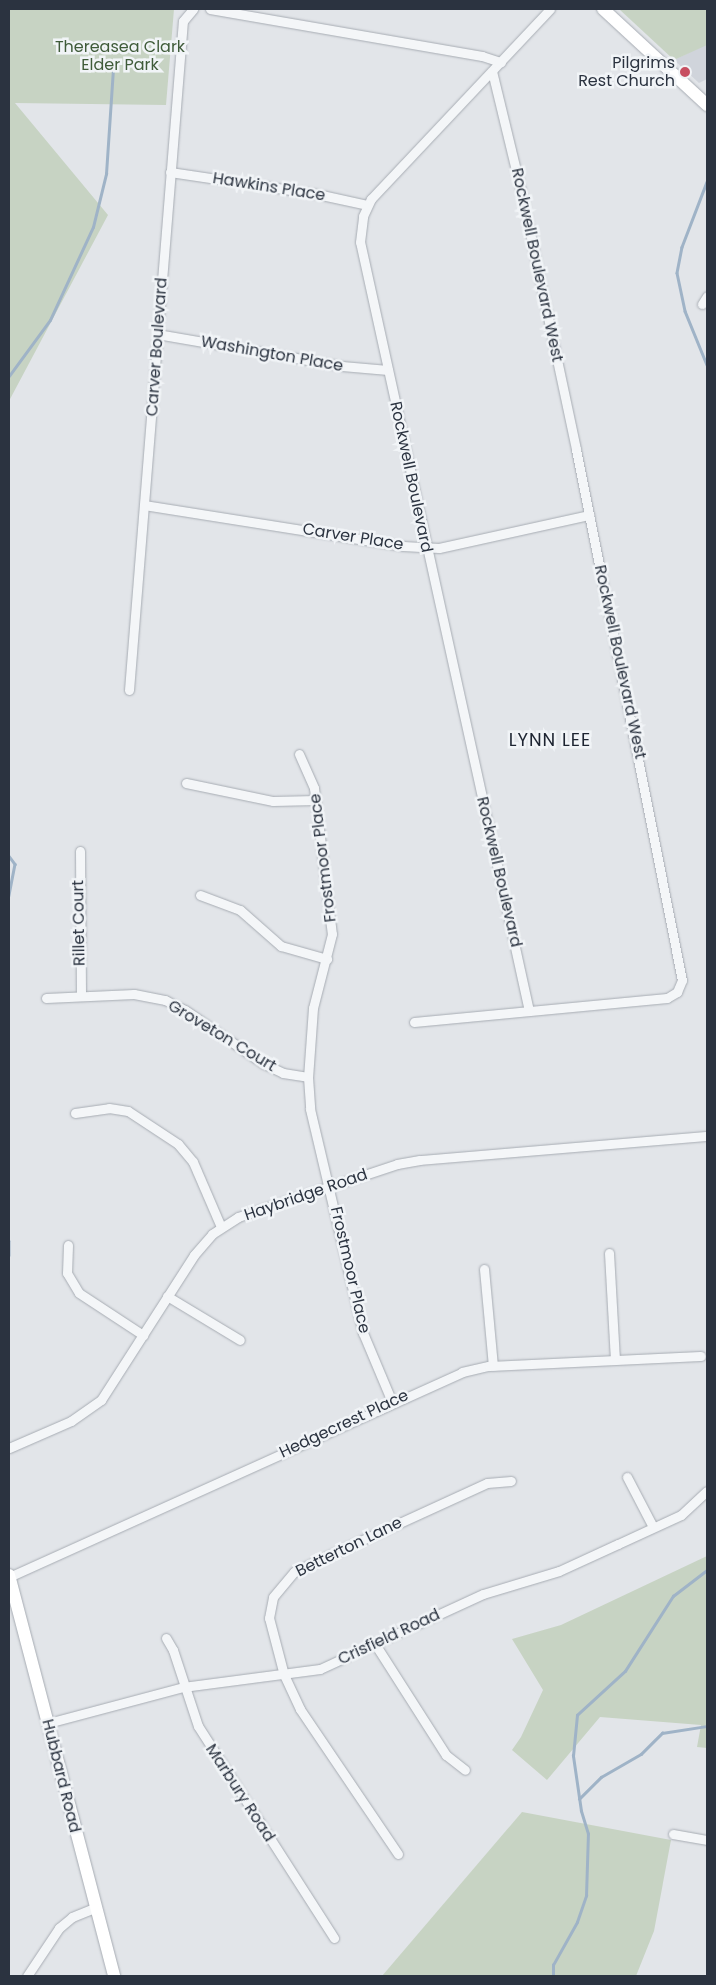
<!DOCTYPE html>
<style>
body{margin:0}
#map{position:relative;width:716px;height:1985px;overflow:hidden;background:#e2e5e9;font-family:Poppins,sans-serif}
div>[style]{position:absolute}
[style*='--x']{left:calc(var(--x)*1px);top:calc(var(--y)*1px);width:calc(var(--w)*1px);rotate:calc(var(--a)*1deg)}
.built>*{inset:0;background:#d0d4db}
.green>*{inset:0;background:#c7d3c3}
.stream>*{height:2.5px;margin:-1.25px;padding:0 1.25px;transform-origin:1.25px;border-radius:1.25px;background:#9fb3c7}
.roads{filter:drop-shadow(0 0 1px #a7acb3) drop-shadow(0 0 1px #a7acb3)}
.minor>*{height:9px;margin:-4.5px;padding:0 4.5px;transform-origin:4.5px;border-radius:4.5px;background:#f4f6f8}
.secondary>*{height:12px;margin:-6px;padding:0 6px;transform-origin:6px;border-radius:6px;background:#fff}
.dots>*{width:14px;height:14px;translate:-50% -50%;box-sizing:border-box;border:2px solid #f1f4f7;border-radius:50%}
span{translate:-50% -50%;white-space:nowrap;text-align:center;line-height:1.15;-webkit-text-stroke:5px #f1f4f7;paint-order:stroke}
.park-label{font-size:16px;color:#3f5b39}
.poi-label{font-size:16px;color:#2b3340}
.right{translate:-100% -50%;text-align:right}
.street-label{font-size:16px;color:#2b3340}
.neighbourhood-label{font-size:18px;color:#1d2431;letter-spacing:1px}
.frame{position:absolute;inset:0;border:10px solid #2b3340;pointer-events:none}
</style>
<div id="map">
<div class="built">
<i style="clip-path:polygon(707px 44px,707px 79px,699px 83px,674px 60px)"></i>
</div>
<div class="green">
<i style="clip-path:polygon(9px 9px,174px 9px,166px 105px,15px 103px,108px 215px,9px 401px)"></i>
<i style="clip-path:polygon(619px 9px,707px 9px,707px 45px,674px 60px)"></i>
<i style="clip-path:polygon(707px 1556px,707px 1748px,697px 1747px,701px 1725px,600px 1717px,547px 1780px,512px 1750px,521px 1737px,543px 1690px,512px 1639px,561px 1625px)"></i>
<i style="clip-path:polygon(522px 1812px,671px 1840px,654px 1931px,636px 1976px,382px 1976px)"></i>
</div>
<div class="stream">
<i style="--x:707;--y:182;--w:70;--a:111"></i>
<i style="--x:682;--y:247;--w:26;--a:101"></i>
<i style="--x:677;--y:273;--w:39;--a:78"></i>
<i style="--x:685;--y:311;--w:58;--a:67.8"></i>
<i style="--x:9;--y:376;--w:69;--a:-53.8"></i>
<i style="--x:50;--y:320;--w:102;--a:-65.2"></i>
<i style="--x:93;--y:227;--w:55;--a:-76.2"></i>
<i style="--x:106;--y:174;--w:105;--a:-86.2"></i>
<i style="--x:9;--y:856;--w:10;--a:53"></i>
<i style="--x:15;--y:864;--w:32;--a:101"></i>
<i style="--x:9;--y:1241;--w:14;--a:90"></i>
<i style="--x:579;--y:1799;--w:31;--a:-45"></i>
<i style="--x:601;--y:1777;--w:46;--a:-29.9"></i>
<i style="--x:641;--y:1754;--w:30;--a:-45"></i>
<i style="--x:662;--y:1733;--w:46;--a:-8.8"></i>
<i style="--x:553;--y:1976;--w:11;--a:-90"></i>
<i style="--x:553;--y:1965;--w:49;--a:-60.8"></i>
<i style="--x:577;--y:1922;--w:28;--a:-71"></i>
<i style="--x:586;--y:1896;--w:62;--a:-88.2"></i>
<i style="--x:588;--y:1834;--w:24;--a:-107"></i>
<i style="--x:581;--y:1811;--w:56;--a:-98.3"></i>
<i style="--x:573;--y:1756;--w:41;--a:-84.4"></i>
<i style="--x:577;--y:1715;--w:65;--a:-42.5"></i>
<i style="--x:625;--y:1671;--w:89;--a:-57.4"></i>
<i style="--x:673;--y:1596;--w:43;--a:-37.4"></i>
</div>
<div class="roads">
<div class="minor">
<i style="--x:210;--y:9;--w:276;--a:9.8"></i>
<i style="--x:482;--y:56;--w:20;--a:18"></i>
<i style="--x:170;--y:172;--w:149;--a:8.5"></i>
<i style="--x:317;--y:194;--w:51;--a:12.4"></i>
<i style="--x:702;--y:304;--w:9;--a:-58"></i>
<i style="--x:157;--y:334;--w:188;--a:9.8"></i>
<i style="--x:342;--y:366;--w:46;--a:5"></i>
<i style="--x:144;--y:505;--w:262;--a:9"></i>
<i style="--x:403;--y:546;--w:36;--a:3"></i>
<i style="--x:439;--y:548;--w:154;--a:-12.4"></i>
<i style="--x:129;--y:690;--w:671;--a:-85.39"></i>
<i style="--x:183;--y:21;--w:16;--a:-50"></i>
<i style="--x:299;--y:754;--w:37;--a:66"></i>
<i style="--x:314;--y:788;--w:147;--a:83"></i>
<i style="--x:332;--y:934;--w:76;--a:104.4"></i>
<i style="--x:313;--y:1008;--w:69;--a:94.1"></i>
<i style="--x:308;--y:1077;--w:32;--a:86"></i>
<i style="--x:310;--y:1109;--w:230;--a:76.7"></i>
<i style="--x:363;--y:1333;--w:75;--a:67.2"></i>
<i style="--x:186;--y:783;--w:89;--a:11.7"></i>
<i style="--x:273;--y:801;--w:43;--a:-1.3"></i>
<i style="--x:80;--y:851;--w:145;--a:89.6"></i>
<i style="--x:200;--y:895;--w:43;--a:20.6"></i>
<i style="--x:240;--y:910;--w:55;--a:41.3"></i>
<i style="--x:281;--y:946;--w:48;--a:15.8"></i>
<i style="--x:46;--y:998;--w:88;--a:-2.6"></i>
<i style="--x:134;--y:994;--w:32;--a:11"></i>
<i style="--x:165;--y:1000;--w:22;--a:27"></i>
<i style="--x:185;--y:1010;--w:96;--a:34.4"></i>
<i style="--x:264;--y:1064;--w:21;--a:25"></i>
<i style="--x:283;--y:1073;--w:25;--a:9"></i>
<i style="--x:529;--y:1011;--w:787;--a:-102.39"></i>
<i style="--x:360;--y:242;--w:26;--a:-83"></i>
<i style="--x:363;--y:216;--w:19;--a:-65"></i>
<i style="--x:371;--y:199;--w:261;--a:-46.7"></i>
<i style="--x:414;--y:1022;--w:254;--a:-5.4"></i>
<i style="--x:667;--y:998;--w:12;--a:-31"></i>
<i style="--x:677;--y:992;--w:13;--a:-67"></i>
<i style="--x:682;--y:980;--w:541;--a:-101.29"></i>
<i style="--x:576;--y:449;--w:264;--a:-102"></i>
<i style="--x:521;--y:191;--w:123;--a:-103.6"></i>
<i style="--x:75;--y:1113;--w:34;--a:-8"></i>
<i style="--x:109;--y:1108;--w:19;--a:9"></i>
<i style="--x:128;--y:1111;--w:60;--a:33.4"></i>
<i style="--x:178;--y:1144;--w:23;--a:50"></i>
<i style="--x:193;--y:1162;--w:71;--a:66.7"></i>
<i style="--x:68;--y:1245;--w:28;--a:92"></i>
<i style="--x:67;--y:1273;--w:23;--a:59"></i>
<i style="--x:79;--y:1293;--w:77;--a:33.3"></i>
<i style="--x:609;--y:1253;--w:107;--a:86.8"></i>
<i style="--x:484;--y:1269;--w:97;--a:84.7"></i>
<i style="--x:167;--y:1296;--w:85;--a:31.1"></i>
<i style="--x:9;--y:1448;--w:68;--a:-23.5"></i>
<i style="--x:71;--y:1421;--w:37;--a:-35"></i>
<i style="--x:101;--y:1400;--w:172;--a:-57.3"></i>
<i style="--x:194;--y:1255;--w:28;--a:-49"></i>
<i style="--x:212;--y:1234;--w:31;--a:-33"></i>
<i style="--x:238;--y:1217;--w:168;--a:-18.4"></i>
<i style="--x:397;--y:1164;--w:23;--a:-10"></i>
<i style="--x:420;--y:1160;--w:288;--a:-4.8"></i>
<i style="--x:627;--y:1477;--w:56;--a:62.5"></i>
<i style="--x:9;--y:1577;--w:497;--a:-24.3"></i>
<i style="--x:462;--y:1372;--w:28;--a:-13"></i>
<i style="--x:489;--y:1366;--w:212;--a:-2.7"></i>
<i style="--x:166;--y:1638;--w:14;--a:60"></i>
<i style="--x:173;--y:1650;--w:80;--a:71.8"></i>
<i style="--x:198;--y:1726;--w:252;--a:57.3"></i>
<i style="--x:375;--y:1644;--w:132;--a:57.4"></i>
<i style="--x:446;--y:1755;--w:24;--a:38"></i>
<i style="--x:48;--y:1723;--w:140;--a:-14.9"></i>
<i style="--x:183;--y:1687;--w:138;--a:-7.5"></i>
<i style="--x:320;--y:1669;--w:179;--a:-24.7"></i>
<i style="--x:483;--y:1594;--w:79;--a:-16.8"></i>
<i style="--x:559;--y:1571;--w:65;--a:-24.6"></i>
<i style="--x:618;--y:1544;--w:69;--a:-24.7"></i>
<i style="--x:681;--y:1515;--w:35;--a:-43"></i>
<i style="--x:673;--y:1834;--w:35;--a:10"></i>
<i style="--x:398;--y:1854;--w:175;--a:-124.1"></i>
<i style="--x:300;--y:1709;--w:38;--a:-115"></i>
<i style="--x:284;--y:1675;--w:59;--a:-104.7"></i>
<i style="--x:269;--y:1618;--w:21;--a:-79"></i>
<i style="--x:273;--y:1597;--w:33;--a:-50"></i>
<i style="--x:294;--y:1572;--w:32;--a:-26"></i>
<i style="--x:323;--y:1558;--w:180;--a:-24.6"></i>
<i style="--x:487;--y:1483;--w:24;--a:-5"></i>
<i style="--x:27;--y:1976;--w:58;--a:-56.3"></i>
<i style="--x:59;--y:1928;--w:17;--a:-40"></i>
<i style="--x:72;--y:1917;--w:24;--a:-22"></i>
</div>
<div class="secondary">
<i style="--x:603;--y:9;--w:142;--a:42.7"></i>
<i style="--x:9;--y:1575;--w:415;--a:75.3"></i>
</div>
</div>
<div class="dots">
<i style="left:685px;top:72px;background:#c74e61"></i>
</div>
<div class="park-label">
<span style="left:120px;top:56px">Thereasea Clark<br>Elder Park</span>
</div>
<div class="poi-label">
<span class="right" style="left:675px;top:72px">Pilgrims<br>Rest Church</span>
</div>
<div class="street-label">
<span style="left:269px;top:187px;rotate:9deg">Hawkins Place</span>
<span style="left:537px;top:265px;rotate:78deg">Rockwell Boulevard West</span>
<span style="left:157px;top:347px;rotate:-86deg">Carver Boulevard</span>
<span style="left:272px;top:354px;rotate:10deg">Washington Place</span>
<span style="left:411px;top:477px;rotate:78deg">Rockwell Boulevard</span>
<span style="left:353px;top:537px;rotate:9deg">Carver Place</span>
<span style="left:620px;top:662px;rotate:78deg">Rockwell Boulevard West</span>
<span style="left:323px;top:858px;rotate:-97deg">Frostmoor Place</span>
<span style="left:499px;top:872px;rotate:77deg">Rockwell Boulevard</span>
<span style="left:79px;top:923px;rotate:-91deg">Rillet Court</span>
<span style="left:222px;top:1036px;rotate:31deg">Groveton Court</span>
<span style="left:306px;top:1195px;rotate:-19deg">Haybridge Road</span>
<span style="left:350px;top:1270px;rotate:77deg">Frostmoor Place</span>
<span style="left:344px;top:1424px;rotate:-25deg">Hedgecrest Place</span>
<span style="left:349px;top:1547px;rotate:-26deg">Betterton Lane</span>
<span style="left:389px;top:1637px;rotate:-25deg">Crisfield Road</span>
<span style="left:61px;top:1776px;rotate:76deg">Hubbard Road</span>
<span style="left:240px;top:1793px;rotate:57deg">Marbury Road</span>
</div>
<div class="neighbourhood-label">
<span style="left:550px;top:740px">LYNN LEE</span>
</div>
<div class="frame"></div>
</div>
